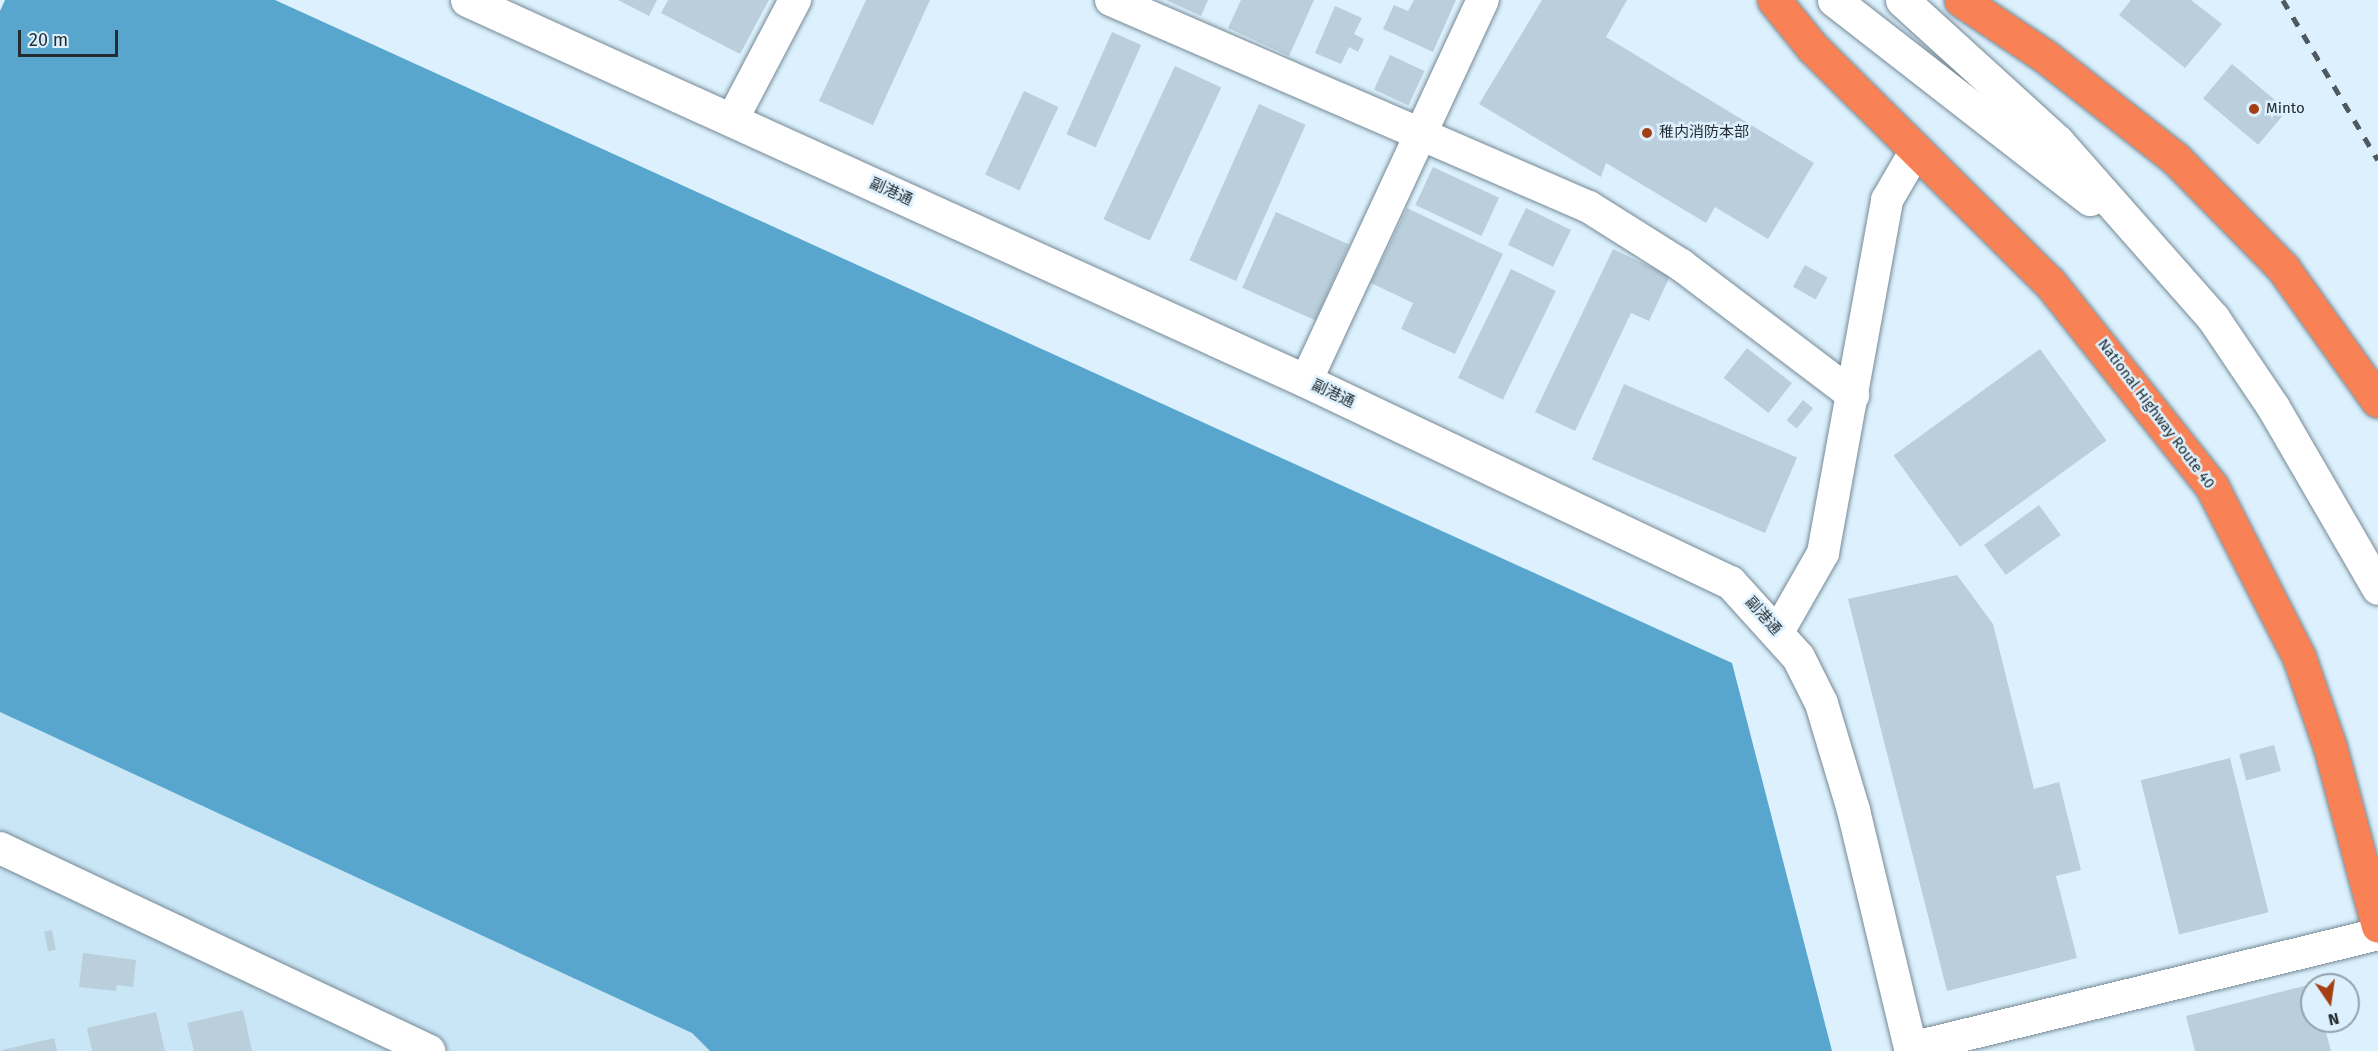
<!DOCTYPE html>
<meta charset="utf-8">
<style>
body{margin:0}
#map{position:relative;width:2378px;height:1051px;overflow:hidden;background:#dcf1fd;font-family:"Fira Sans","Noto Sans JP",sans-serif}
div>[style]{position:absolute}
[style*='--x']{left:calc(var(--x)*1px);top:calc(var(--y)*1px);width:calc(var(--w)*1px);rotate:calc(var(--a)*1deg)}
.built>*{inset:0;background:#c9e6f6}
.water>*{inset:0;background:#58a5ce}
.building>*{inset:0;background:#bacfdb;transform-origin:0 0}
.roads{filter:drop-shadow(0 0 2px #768995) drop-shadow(0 0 2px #768995)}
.street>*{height:32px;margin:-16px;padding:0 16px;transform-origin:16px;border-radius:16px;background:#fff}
.secondary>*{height:33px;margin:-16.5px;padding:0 16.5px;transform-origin:16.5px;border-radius:16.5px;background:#fff}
.highway>*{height:33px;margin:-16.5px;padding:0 16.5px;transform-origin:16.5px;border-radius:16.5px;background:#f88256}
.rail>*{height:4.5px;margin-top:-2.25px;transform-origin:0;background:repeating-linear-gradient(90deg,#4f595f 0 10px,transparent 0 20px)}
.dots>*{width:16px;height:16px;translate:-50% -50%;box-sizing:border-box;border:3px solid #dcf1fd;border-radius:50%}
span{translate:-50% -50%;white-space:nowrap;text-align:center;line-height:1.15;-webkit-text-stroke:5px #dcf1fd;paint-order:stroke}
.poi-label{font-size:15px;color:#252c31}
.left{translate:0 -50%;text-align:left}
.street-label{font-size:15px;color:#252c31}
.north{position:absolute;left:2300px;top:973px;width:60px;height:60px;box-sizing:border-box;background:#dcf1fd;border:2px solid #93a2ab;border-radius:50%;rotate:167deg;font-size:16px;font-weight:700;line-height:24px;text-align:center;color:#252c31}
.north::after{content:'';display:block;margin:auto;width:21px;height:27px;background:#a43f13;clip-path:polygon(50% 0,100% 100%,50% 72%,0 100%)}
.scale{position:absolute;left:18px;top:30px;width:100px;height:27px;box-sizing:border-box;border:3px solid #252c31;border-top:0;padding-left:8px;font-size:18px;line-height:21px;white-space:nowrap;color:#252c31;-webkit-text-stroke:4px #dcf1fd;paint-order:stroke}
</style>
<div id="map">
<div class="built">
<i style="clip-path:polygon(0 712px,692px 1033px,710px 1051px,0 1051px)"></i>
</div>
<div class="water">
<i style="clip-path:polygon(5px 0,275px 0,1732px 663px,1832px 1051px,710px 1051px,692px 1033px,0 712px,0 11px)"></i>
</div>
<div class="building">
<i style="clip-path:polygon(618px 0,657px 0,649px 16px)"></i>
<i style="clip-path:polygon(668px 0,769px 0,740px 54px,661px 13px)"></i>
<i style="clip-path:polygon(866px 0,930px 0,873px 125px,819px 101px)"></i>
<i style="clip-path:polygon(1166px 0,1208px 0,1201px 16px)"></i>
<i style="clip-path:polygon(1241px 0,1314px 0,1289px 56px,1228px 28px)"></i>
<i style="clip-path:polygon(1414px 0,1456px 0,1433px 52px,1383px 29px,1394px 5px,1408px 11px)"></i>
<i style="clip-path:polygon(1542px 0,1627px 0,1606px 37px,1814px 163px,1768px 239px,1715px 207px,1706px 223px,1606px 163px,1601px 177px,1479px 104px)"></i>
<i style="clip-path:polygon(2131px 0,2191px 0,2222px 24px,2185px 68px,2119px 15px)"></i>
<i style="clip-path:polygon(1335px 6px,1362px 18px,1354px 34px,1364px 39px,1358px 52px,1349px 47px,1341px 64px,1315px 53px)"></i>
<i style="left:1112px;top:32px;width:32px;height:112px;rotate:24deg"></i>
<i style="left:1390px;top:55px;width:38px;height:38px;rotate:25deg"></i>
<i style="left:2232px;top:64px;width:72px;height:45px;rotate:40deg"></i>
<i style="left:1175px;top:66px;width:51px;height:169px;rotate:25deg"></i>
<i style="left:1024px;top:91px;width:38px;height:92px;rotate:25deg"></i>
<i style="left:1259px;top:104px;width:51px;height:171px;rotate:24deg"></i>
<i style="left:1433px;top:167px;width:73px;height:42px;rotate:25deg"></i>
<i style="clip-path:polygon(1407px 208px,1503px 254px,1455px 354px,1401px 329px,1413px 303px,1371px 283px)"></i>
<i style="left:1526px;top:208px;width:50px;height:41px;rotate:26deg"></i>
<i style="left:1276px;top:212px;width:80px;height:83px;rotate:24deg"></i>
<i style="clip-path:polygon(1613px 249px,1670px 276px,1649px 321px,1631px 313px,1575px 431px,1535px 412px)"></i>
<i style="left:1805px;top:265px;width:26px;height:25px;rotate:29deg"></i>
<i style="left:1511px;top:269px;width:50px;height:121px;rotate:26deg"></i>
<i style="left:1747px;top:348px;width:57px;height:38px;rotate:38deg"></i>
<i style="left:2040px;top:349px;width:113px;height:181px;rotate:54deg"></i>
<i style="left:1624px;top:384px;width:188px;height:82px;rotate:23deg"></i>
<i style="left:1803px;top:400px;width:13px;height:26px;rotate:39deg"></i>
<i style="left:2039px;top:505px;width:37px;height:68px;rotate:54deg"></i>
<i style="clip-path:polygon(1957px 575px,1993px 624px,2034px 789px,2059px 782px,2081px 870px,2056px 876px,2077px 958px,1947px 991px,1848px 599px)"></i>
<i style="left:2274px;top:745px;width:27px;height:36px;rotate:75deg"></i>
<i style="left:2230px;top:758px;width:159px;height:92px;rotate:76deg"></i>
<i style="left:52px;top:930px;width:20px;height:8px;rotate:79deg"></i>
<i style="clip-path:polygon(83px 953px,136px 960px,133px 987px,117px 985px,116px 991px,79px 987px)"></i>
<i style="clip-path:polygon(2312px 984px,2312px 1021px,2323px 1021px,2331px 1051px,2195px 1051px,2186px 1016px)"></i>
<i style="clip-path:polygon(243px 1010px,252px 1051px,194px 1051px,187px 1023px)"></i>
<i style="clip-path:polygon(156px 1012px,165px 1051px,92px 1051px,87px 1028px)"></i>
<i style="clip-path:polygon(54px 1038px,57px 1051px,2px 1051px,2px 1050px)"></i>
</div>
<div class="roads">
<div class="street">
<i style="--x:1111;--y:0;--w:521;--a:23.42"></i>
<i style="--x:1589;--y:207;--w:109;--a:32.2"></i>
<i style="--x:1681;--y:265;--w:216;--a:37.1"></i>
<i style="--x:732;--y:120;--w:136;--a:-62.3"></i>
<i style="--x:1306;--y:381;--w:420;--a:-65.1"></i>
<i style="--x:1778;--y:632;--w:91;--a:-60.3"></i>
<i style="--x:1823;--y:553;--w:359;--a:-79.7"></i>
<i style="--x:1887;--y:200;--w:56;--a:-59.7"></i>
<i style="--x:0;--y:848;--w:475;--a:25.3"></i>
<i style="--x:1911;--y:1048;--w:481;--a:-13.7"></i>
</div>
<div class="secondary">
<i style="--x:467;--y:0;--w:921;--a:24.42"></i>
<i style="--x:1306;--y:381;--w:469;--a:25.4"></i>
<i style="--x:1730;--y:582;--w:101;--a:47.8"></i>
<i style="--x:1798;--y:657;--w:51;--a:63.4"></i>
<i style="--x:1821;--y:703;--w:112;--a:73.3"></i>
<i style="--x:1853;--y:810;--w:248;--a:76.5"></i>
<i style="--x:1834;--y:0;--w:324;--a:37.9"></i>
<i style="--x:1902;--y:0;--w:210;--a:42.3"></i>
<i style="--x:2057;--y:141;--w:236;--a:48.6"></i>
<i style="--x:2213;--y:318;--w:107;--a:56"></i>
<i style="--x:2273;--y:407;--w:209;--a:59.9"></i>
</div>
<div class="highway">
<i style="--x:1774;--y:0;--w:60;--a:51"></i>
<i style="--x:1812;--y:47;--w:335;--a:44.8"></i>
<i style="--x:2050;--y:283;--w:260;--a:51.5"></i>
<i style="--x:2212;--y:487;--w:191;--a:62.9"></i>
<i style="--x:2299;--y:657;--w:95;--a:71"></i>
<i style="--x:2330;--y:747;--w:185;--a:75"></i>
<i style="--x:1961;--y:0;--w:102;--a:33.8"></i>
<i style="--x:2046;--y:57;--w:165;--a:38.1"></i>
<i style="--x:2176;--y:159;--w:153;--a:45.5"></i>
<i style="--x:2283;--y:268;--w:163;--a:54.5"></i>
</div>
</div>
<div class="rail">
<i style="--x:2283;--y:0;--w:186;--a:59.3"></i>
</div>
<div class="dots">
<i style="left:2254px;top:109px;background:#a43f13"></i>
<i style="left:1647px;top:133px;background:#a43f13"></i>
</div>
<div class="poi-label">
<span class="left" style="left:2266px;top:109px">Minto</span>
<span class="left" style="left:1659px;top:133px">稚内消防本部</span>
</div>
<div class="street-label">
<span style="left:891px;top:192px;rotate:24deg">副港通</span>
<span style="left:1333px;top:394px;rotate:25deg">副港通</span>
<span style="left:2156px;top:414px;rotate:53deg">National Highway Route 40</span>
<span style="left:1763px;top:616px;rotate:48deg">副港通</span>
</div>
<div class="north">N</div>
<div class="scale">20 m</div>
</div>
